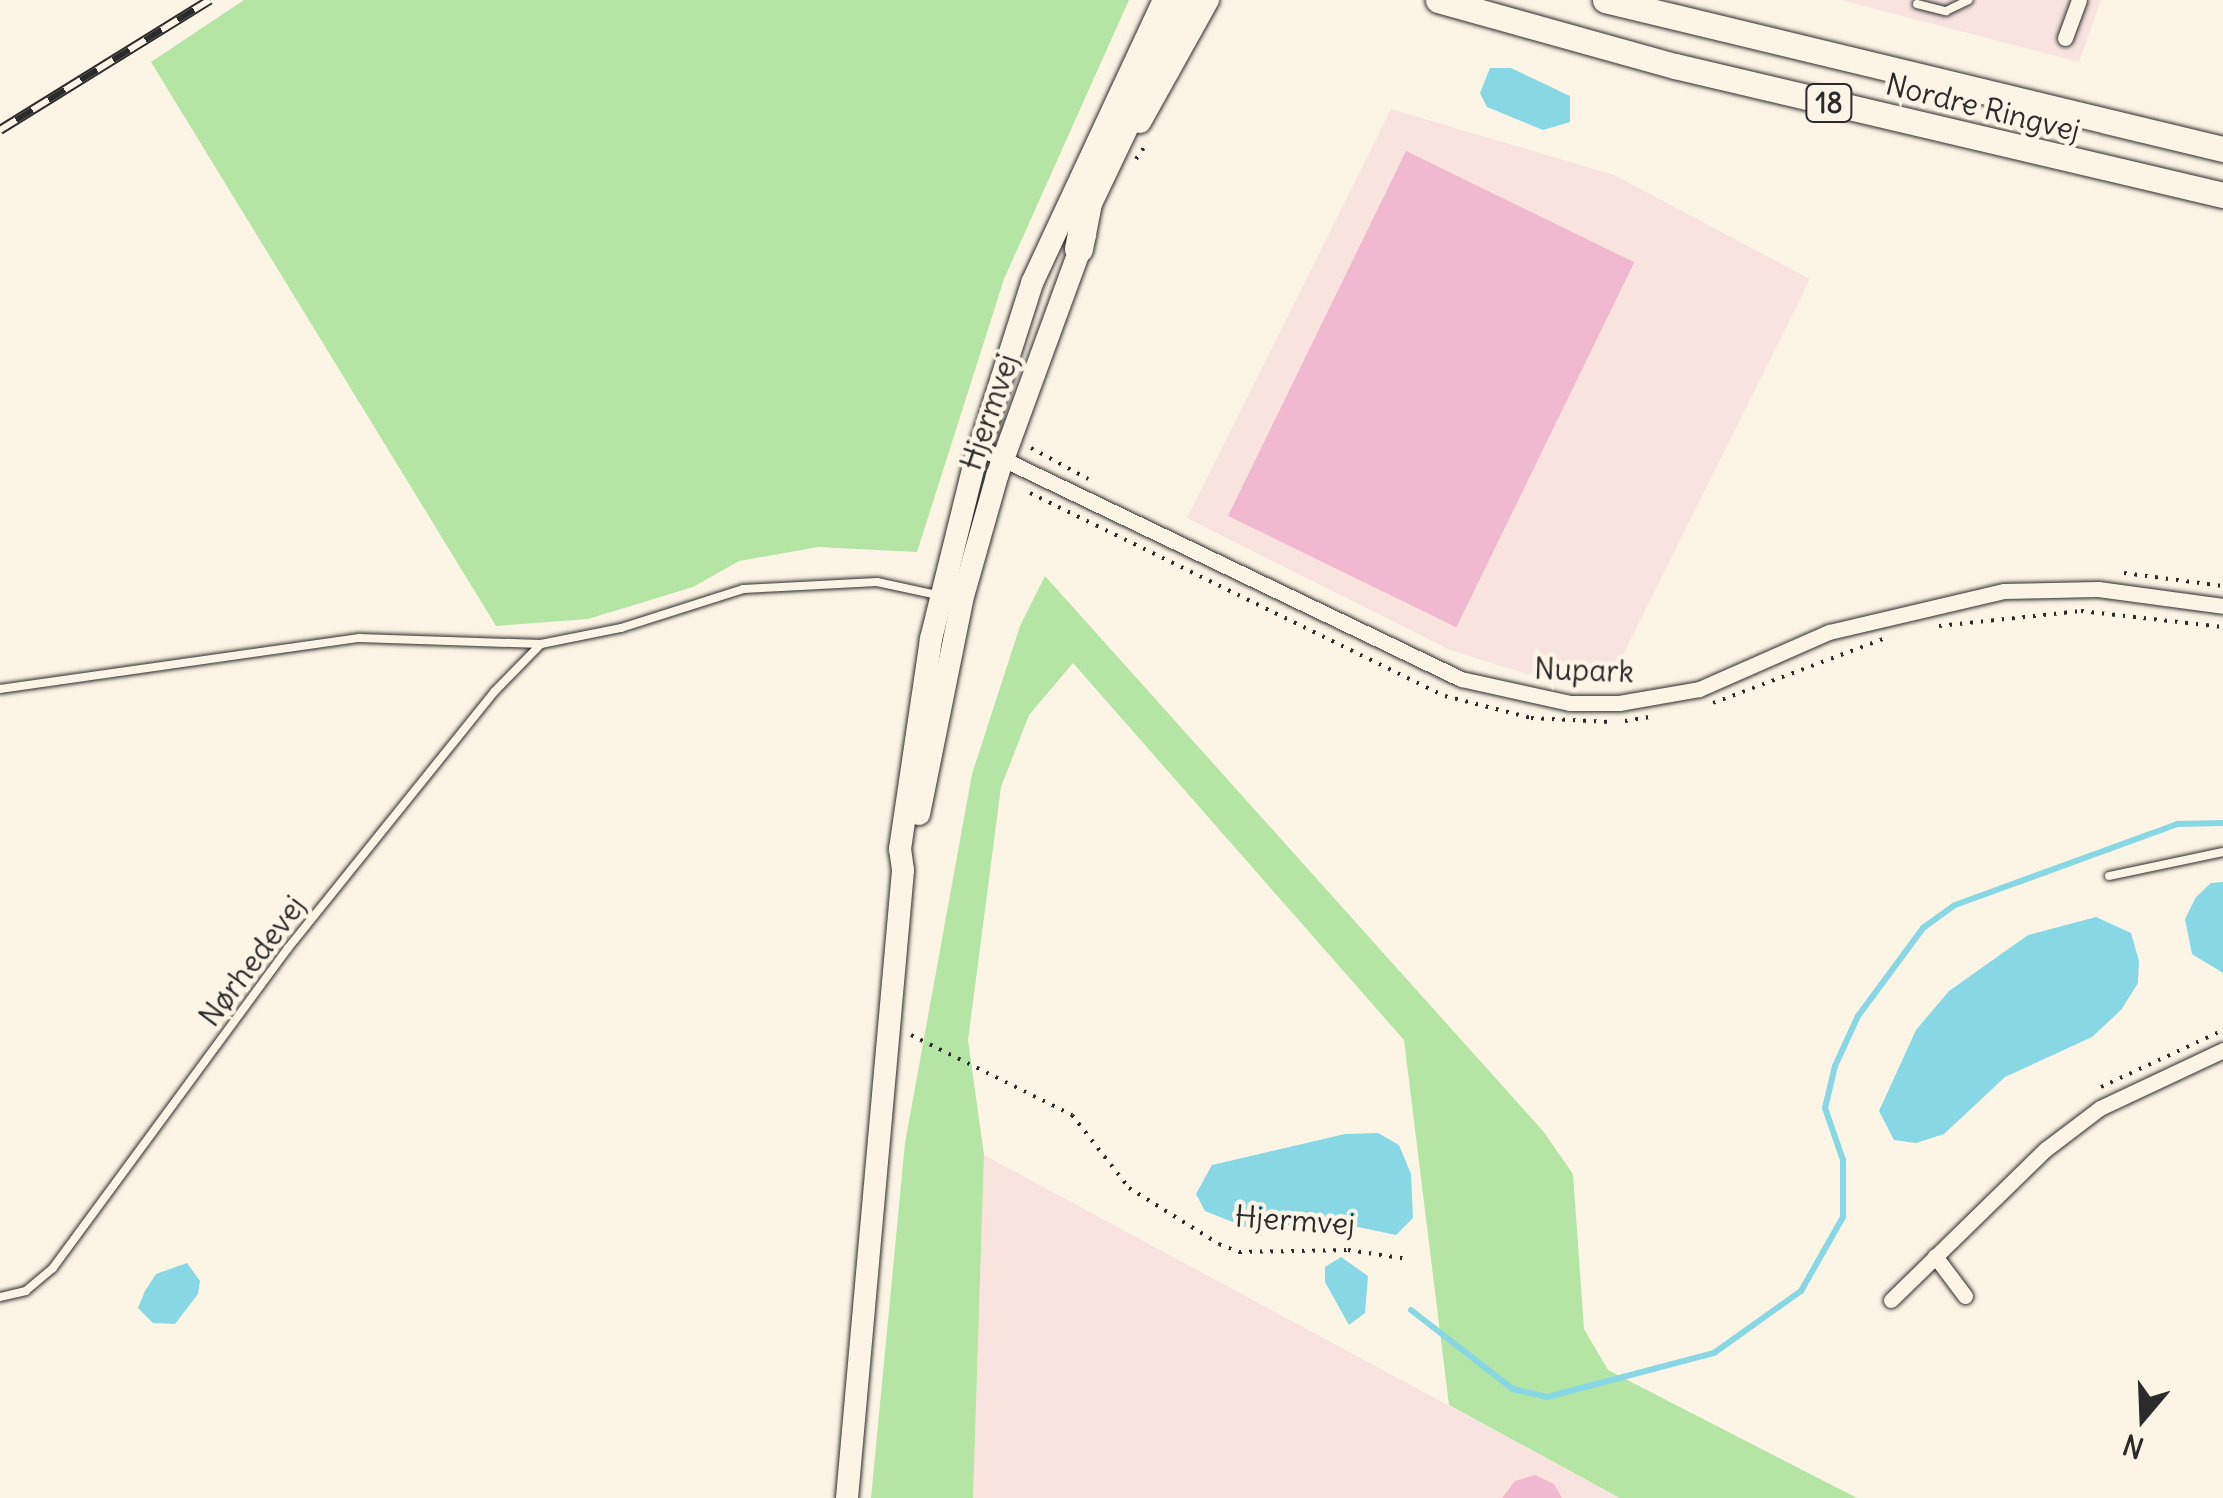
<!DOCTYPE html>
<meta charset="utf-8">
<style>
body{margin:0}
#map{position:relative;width:2223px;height:1498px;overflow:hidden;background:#fcf5e5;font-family:Delius,sans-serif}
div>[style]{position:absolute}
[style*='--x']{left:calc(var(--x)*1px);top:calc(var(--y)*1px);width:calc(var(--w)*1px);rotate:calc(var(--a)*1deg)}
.built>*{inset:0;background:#f9e3df}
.green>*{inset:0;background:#b4e5a4}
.water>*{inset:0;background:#88d7e5}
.stream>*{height:6px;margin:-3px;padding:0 3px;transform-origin:3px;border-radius:3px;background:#88d7e5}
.building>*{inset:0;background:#f1b9d0;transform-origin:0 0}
.path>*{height:4px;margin-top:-2px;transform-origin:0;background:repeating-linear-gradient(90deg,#2b2b2b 0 2.5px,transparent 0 10.5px)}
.roads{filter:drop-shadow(0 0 2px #2b2b2b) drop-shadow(0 0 2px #2b2b2b)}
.lane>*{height:8px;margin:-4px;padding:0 4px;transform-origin:4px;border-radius:4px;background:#fcf5e5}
.street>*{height:15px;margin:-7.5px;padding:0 7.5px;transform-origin:7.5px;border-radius:7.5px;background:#fcf5e5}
.secondary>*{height:22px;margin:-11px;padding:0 11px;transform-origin:11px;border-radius:11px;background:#fcf5e5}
.primary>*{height:25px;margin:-12.5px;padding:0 12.5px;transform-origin:12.5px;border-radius:12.5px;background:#fcf5e5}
.highway>*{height:28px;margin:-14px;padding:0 14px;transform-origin:14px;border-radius:14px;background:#fcf5e5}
.rail>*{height:10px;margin-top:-5px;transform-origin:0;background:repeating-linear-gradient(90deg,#fcf5e5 0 19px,#2b2b2b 0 38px);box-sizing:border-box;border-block:2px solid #2b2b2b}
span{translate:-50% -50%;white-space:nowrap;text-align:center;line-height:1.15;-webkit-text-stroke:9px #fcf5e5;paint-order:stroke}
.shield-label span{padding:2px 8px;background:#fcf5e5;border:2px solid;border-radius:8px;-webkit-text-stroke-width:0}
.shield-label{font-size:28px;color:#2b2b2b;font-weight:700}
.street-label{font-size:30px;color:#2b2b2b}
.north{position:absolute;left:2093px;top:1368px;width:100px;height:100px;-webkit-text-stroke:8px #fcf5e5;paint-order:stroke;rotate:199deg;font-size:28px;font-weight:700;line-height:40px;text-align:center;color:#2b2b2b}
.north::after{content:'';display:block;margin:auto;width:35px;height:45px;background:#2b2b2b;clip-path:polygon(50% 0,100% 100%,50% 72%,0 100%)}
</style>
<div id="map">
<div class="built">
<i style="clip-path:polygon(1841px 0,2101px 0,2079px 62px)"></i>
<i style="clip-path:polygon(1391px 109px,1614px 175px,1810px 279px,1611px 679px,1527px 674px,1450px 650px,1187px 518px)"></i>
<i style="clip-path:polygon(984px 1155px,1620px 1498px,973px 1498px)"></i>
</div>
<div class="green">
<i style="clip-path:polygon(244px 0,1129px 0,1004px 279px,917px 552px,818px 547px,739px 561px,693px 587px,588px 619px,496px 626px,151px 62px)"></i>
<i style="clip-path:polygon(1045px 576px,1543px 1131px,1573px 1174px,1584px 1329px,1608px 1370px,1857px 1498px,1620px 1498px,1449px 1405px,1404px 1040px,1073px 663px,1029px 715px,1001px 787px,968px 1040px,984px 1155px,973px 1498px,871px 1498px,905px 1143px,972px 774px,1020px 626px)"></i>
</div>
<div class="water">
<i style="clip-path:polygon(1490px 68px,1511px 68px,1570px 96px,1570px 122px,1543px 130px,1487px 107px,1480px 93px)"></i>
<i style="clip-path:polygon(2223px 882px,2223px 973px,2192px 954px,2185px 919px,2196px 897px,2211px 883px)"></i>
<i style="clip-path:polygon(2096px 917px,2131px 933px,2139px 961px,2138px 983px,2121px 1010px,2092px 1037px,2005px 1077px,1944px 1134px,1916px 1143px,1894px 1140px,1879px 1111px,1916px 1030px,1949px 991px,2028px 935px)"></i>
<i style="clip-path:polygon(1378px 1133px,1399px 1145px,1411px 1174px,1413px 1218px,1396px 1235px,1334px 1222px,1250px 1229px,1205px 1211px,1196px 1194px,1212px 1165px,1345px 1134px)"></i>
<i style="clip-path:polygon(1341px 1257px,1368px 1276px,1365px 1313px,1349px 1325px,1325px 1282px,1325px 1267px)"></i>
<i style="clip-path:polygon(187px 1263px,200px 1281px,198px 1294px,175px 1324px,153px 1323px,138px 1308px,145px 1291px,156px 1274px)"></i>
</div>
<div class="stream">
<i style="--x:1411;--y:1310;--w:129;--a:37.8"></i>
<i style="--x:1513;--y:1389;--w:35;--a:13"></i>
<i style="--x:1547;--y:1397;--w:173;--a:-14.8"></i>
<i style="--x:1714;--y:1353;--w:107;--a:-35.5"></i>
<i style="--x:1801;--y:1291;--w:85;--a:-60.4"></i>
<i style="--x:1843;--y:1217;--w:57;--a:-90"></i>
<i style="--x:1843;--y:1160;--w:55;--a:-109.1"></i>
<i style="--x:1825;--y:1108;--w:43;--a:-76.6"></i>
<i style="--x:1835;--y:1066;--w:55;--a:-65.3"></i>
<i style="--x:1858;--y:1016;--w:109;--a:-53.5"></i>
<i style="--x:1923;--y:928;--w:39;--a:-36"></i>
<i style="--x:1955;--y:905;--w:236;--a:-20"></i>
<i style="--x:2177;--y:824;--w:46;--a:-1.2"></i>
</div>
<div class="building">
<i style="left:1406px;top:151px;width:254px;height:406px;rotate:26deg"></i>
<i style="clip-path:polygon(1535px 1475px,1554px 1484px,1562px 1498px,1502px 1498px,1515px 1481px)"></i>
</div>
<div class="path">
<i style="--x:1136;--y:159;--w:21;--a:-55"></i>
<i style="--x:1031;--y:448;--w:65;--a:28.5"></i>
<i style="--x:1030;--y:493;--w:462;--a:26.1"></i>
<i style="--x:1445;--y:696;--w:89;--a:14.3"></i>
<i style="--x:1531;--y:718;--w:79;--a:2.9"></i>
<i style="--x:2124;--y:573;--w:100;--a:7.5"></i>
<i style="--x:1939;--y:626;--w:143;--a:-6"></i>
<i style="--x:2081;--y:611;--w:143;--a:6.4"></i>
<i style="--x:1713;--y:703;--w:185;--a:-20.6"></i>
<i style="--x:1625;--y:721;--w:30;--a:-9"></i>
<i style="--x:911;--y:1035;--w:180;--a:26.4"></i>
<i style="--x:1072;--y:1115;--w:93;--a:52"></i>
<i style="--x:1129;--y:1188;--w:106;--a:31.9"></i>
<i style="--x:1219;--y:1244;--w:22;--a:22"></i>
<i style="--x:1239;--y:1252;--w:109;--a:-1.1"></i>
<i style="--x:1348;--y:1250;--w:60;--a:8.7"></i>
<i style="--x:2101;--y:1087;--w:135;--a:-25"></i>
</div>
<div class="roads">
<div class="lane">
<i style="--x:1917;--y:4;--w:30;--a:14"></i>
<i style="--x:1946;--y:11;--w:25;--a:-26"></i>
<i style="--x:541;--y:644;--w:82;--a:-11.3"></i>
<i style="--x:621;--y:628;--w:128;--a:-17.7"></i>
<i style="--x:743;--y:589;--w:134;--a:-3"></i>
<i style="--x:877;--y:582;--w:61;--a:12.2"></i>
<i style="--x:0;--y:689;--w:363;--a:-8.1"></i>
<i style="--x:359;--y:638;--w:182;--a:1.9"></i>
<i style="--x:541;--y:644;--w:67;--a:134.4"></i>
<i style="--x:494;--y:692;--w:329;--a:128.8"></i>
<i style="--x:288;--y:948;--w:397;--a:126.3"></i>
<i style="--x:53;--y:1268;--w:35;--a:140"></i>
<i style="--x:26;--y:1291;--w:27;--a:167"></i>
<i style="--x:2109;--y:876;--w:116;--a:-11.9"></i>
</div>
<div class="street">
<i style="--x:2065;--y:38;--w:40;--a:-69.8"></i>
<i style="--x:980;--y:448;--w:534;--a:25.65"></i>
<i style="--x:1461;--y:679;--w:112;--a:12.4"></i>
<i style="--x:1570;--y:703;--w:49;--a:0"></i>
<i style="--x:1619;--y:703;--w:81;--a:-9.9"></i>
<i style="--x:1699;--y:689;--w:142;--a:-23.7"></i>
<i style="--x:1829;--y:632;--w:180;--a:-13.2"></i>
<i style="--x:2004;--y:591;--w:94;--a:-1.2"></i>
<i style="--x:2098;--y:589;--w:126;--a:7.7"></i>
<i style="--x:1935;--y:1256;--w:50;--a:53.1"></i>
<i style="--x:1891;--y:1300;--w:216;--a:-44.3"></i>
<i style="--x:2046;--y:1149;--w:68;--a:-37.2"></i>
<i style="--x:2100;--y:1108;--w:136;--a:-25.2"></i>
</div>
<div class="secondary">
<i style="--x:1140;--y:122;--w:140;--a:-60.9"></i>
<i style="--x:919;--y:814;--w:218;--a:-78.6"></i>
<i style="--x:962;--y:600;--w:129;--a:-74.2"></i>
<i style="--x:997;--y:476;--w:256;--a:-69.9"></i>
<i style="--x:847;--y:1498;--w:630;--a:-84.9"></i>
<i style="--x:903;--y:870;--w:21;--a:-98"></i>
<i style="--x:900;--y:849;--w:212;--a:-81.6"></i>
<i style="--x:931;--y:639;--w:179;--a:-76.1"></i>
<i style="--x:974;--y:465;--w:191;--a:-72.3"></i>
<i style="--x:1032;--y:283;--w:312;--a:-65"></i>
</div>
<div class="primary">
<i style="--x:1438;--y:0;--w:246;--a:15.6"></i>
<i style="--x:1675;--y:66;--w:563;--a:13.25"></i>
<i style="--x:1605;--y:0;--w:636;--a:13.56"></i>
</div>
<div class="highway">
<i style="--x:1079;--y:249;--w:47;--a:-78.9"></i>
<i style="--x:1088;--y:203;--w:225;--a:-64.5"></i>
</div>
</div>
<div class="rail">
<i style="--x:0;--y:130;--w:247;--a:-31.8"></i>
</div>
<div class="shield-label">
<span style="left:1829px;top:103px">18</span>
</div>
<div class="street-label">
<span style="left:1983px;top:107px;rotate:14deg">Nordre Ringvej</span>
<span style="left:989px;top:412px;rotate:-71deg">Hjermvej</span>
<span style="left:1584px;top:670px;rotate:2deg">Nupark</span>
<span style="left:252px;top:961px;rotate:-53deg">Nørhedevej</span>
<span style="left:1295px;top:1220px;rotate:4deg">Hjermvej</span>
</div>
<div class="north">N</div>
</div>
